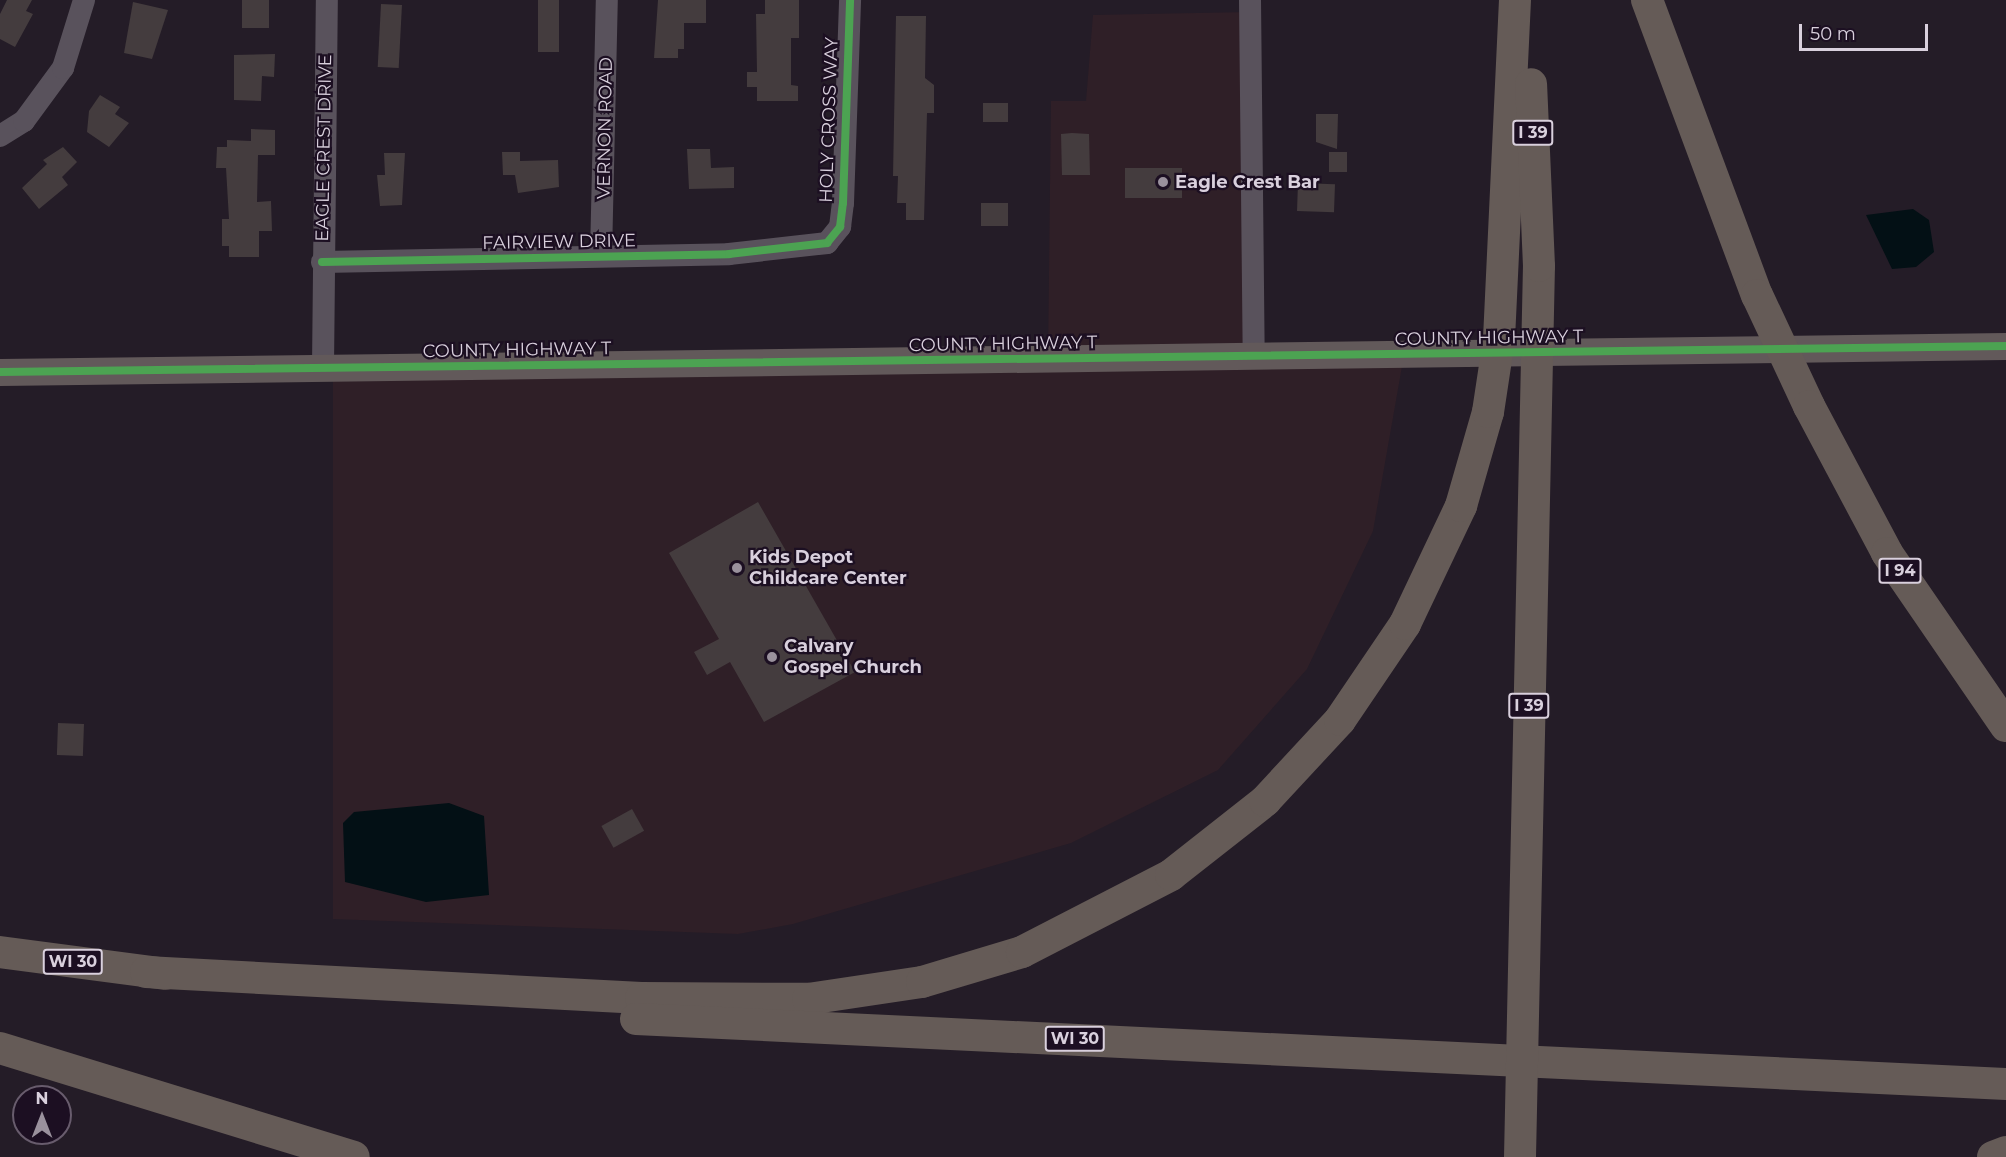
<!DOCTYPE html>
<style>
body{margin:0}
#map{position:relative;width:2006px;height:1157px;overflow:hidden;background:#241c27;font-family:Montserrat,sans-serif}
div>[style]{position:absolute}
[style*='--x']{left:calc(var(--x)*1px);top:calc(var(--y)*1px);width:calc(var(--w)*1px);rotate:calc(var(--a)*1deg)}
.commercial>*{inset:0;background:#2f1f27}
.water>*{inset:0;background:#031015}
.building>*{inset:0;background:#443c3e;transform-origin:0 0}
.minor>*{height:22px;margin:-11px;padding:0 11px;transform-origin:11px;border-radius:11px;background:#59525c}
.major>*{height:27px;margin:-13.5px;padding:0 13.5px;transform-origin:13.5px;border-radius:13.5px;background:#62595a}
.highway>*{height:32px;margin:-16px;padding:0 16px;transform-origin:16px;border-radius:16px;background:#655b57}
.cycleway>*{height:8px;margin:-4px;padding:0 4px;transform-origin:4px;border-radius:4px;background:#4ca352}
.dots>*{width:16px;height:16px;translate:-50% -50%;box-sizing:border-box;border:3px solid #1c0f22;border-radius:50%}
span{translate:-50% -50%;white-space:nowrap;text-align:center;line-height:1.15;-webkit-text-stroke:4.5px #1c0f22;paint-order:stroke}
.shield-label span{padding:2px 4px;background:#1c0f22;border:2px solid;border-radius:4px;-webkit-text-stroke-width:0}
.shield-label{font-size:16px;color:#d9d0dd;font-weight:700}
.street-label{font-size:18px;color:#d9d0dd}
.poi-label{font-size:18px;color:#d9d0dd;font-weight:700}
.left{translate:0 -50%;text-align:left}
.north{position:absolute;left:12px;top:1085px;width:60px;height:60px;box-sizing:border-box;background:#1c0f22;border:2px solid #685c6d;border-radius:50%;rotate:0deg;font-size:16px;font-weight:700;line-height:24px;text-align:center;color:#d9d0dd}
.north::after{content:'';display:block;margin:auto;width:21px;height:27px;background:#9a919d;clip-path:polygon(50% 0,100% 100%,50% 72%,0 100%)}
.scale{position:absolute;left:1799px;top:24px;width:129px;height:27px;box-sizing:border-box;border:3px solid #d9d0dd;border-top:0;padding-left:8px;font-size:18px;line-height:21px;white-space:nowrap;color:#d9d0dd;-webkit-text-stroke:4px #1c0f22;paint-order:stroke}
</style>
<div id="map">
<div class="commercial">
<i style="clip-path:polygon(1250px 12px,1254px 356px,1404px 355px,1373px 531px,1307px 669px,1218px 770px,1071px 843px,793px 924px,738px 934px,333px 919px,333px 367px,1048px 359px,1051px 101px,1086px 101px,1093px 15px)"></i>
</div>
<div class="water">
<i style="clip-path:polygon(1913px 209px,1929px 220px,1934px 252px,1916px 267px,1892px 269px,1866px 215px)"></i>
<i style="clip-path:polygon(449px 803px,484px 816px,489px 895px,426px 902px,345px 882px,343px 823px,354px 812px)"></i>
</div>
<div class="building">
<i style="clip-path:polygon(7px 0,32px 0,26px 11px,33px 14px,15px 47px,0 39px,0 14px)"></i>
<i style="left:242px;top:0;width:27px;height:28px"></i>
<i style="left:538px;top:0;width:21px;height:52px"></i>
<i style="clip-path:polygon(658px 0,706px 0,706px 23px,684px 23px,684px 49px,678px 49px,678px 58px,654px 58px)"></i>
<i style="clip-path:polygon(765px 0,799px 0,799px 38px,791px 38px,791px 85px,798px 86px,798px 101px,757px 101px,757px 87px,747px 87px,747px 72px,757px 72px,756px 14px,765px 14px)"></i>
<i style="clip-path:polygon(133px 2px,168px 10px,152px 59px,124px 53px)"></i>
<i style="left:381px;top:4px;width:21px;height:63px;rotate:3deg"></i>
<i style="clip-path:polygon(896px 16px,926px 16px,925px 78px,934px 85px,934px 113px,927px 113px,924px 220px,906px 220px,906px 203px,897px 203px,898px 176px,893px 176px)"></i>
<i style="clip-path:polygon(275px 54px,274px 77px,262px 76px,261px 101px,234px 100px,234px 55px)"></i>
<i style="clip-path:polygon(100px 95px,120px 107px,115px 114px,129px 123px,109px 147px,87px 132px,89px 111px)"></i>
<i style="left:983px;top:103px;width:25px;height:19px"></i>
<i style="clip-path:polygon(1316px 114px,1338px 114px,1337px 149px,1316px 142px)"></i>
<i style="clip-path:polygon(251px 129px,275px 130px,275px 155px,258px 155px,257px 202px,271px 201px,272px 231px,259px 231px,259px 257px,229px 257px,229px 246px,222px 246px,222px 219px,229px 219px,226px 168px,216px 168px,217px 147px,227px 147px,227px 140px,251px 141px)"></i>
<i style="clip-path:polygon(1072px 133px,1089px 134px,1090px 175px,1062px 175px,1061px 134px)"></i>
<i style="clip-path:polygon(63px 147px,77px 162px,62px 177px,68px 185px,39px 209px,22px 188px,47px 164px,43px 160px)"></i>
<i style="clip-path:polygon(687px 149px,710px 149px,711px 168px,734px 167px,734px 188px,689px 189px)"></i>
<i style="clip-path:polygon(502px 152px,520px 152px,520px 161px,558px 160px,559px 187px,518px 193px,515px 175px,503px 175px)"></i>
<i style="left:1329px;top:152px;width:18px;height:20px"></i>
<i style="clip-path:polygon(384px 153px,405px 153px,402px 205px,380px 206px,377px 175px,385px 175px)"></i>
<i style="left:1125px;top:168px;width:57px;height:30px"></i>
<i style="left:1298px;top:183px;width:37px;height:28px;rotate:2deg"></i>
<i style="left:1008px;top:203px;width:23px;height:27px;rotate:90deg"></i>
<i style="clip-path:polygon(758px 502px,855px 672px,764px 722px,730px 662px,707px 675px,694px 652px,719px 639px,669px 553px)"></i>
<i style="left:58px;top:723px;width:26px;height:32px;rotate:2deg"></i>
<i style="left:632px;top:809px;width:25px;height:35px;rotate:61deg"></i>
</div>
<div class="minor">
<i style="--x:1250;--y:0;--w:357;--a:89.4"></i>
<i style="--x:0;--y:136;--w:28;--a:-32"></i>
<i style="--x:24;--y:121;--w:66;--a:-53.7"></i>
<i style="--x:63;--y:68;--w:71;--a:-72.8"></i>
<i style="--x:601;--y:256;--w:256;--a:-88.7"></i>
<i style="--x:322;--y:262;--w:407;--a:-1.1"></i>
<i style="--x:729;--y:254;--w:99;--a:-6.4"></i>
<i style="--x:827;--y:243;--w:21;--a:-51"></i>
<i style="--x:840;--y:227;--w:24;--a:-83"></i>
<i style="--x:843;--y:203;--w:203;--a:-88"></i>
<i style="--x:323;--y:367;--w:367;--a:-89.4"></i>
</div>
<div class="major">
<i style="--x:0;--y:372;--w:2006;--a:-0.74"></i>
</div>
<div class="highway">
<i style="--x:1647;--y:0;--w:315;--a:69.6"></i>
<i style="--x:1757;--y:295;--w:123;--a:64.9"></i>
<i style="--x:1809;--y:406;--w:166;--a:62"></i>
<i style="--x:1887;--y:553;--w:210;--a:55.5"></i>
<i style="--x:0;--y:952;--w:167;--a:7.5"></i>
<i style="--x:146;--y:972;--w:496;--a:3"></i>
<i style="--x:641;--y:998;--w:167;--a:0.3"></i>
<i style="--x:808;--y:999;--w:115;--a:-8.5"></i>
<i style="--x:922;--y:982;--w:104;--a:-16.7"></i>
<i style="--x:1022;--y:952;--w:168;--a:-27.3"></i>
<i style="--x:1171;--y:875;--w:120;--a:-38.2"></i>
<i style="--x:1265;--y:801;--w:110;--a:-47.2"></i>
<i style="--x:1340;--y:720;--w:116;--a:-55.9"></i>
<i style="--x:1405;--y:624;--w:131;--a:-64.6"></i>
<i style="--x:1461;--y:506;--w:98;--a:-74"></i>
<i style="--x:1488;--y:412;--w:74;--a:-81.4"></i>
<i style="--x:1499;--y:339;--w:339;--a:-87.3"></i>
<i style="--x:636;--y:1019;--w:1372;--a:2.72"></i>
<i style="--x:0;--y:1048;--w:370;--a:17.1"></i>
<i style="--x:1520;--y:1157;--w:891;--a:-88.78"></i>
<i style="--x:1539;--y:266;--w:182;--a:-92.5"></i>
<i style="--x:1993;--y:1157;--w:14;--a:-21"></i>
</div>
<div class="cycleway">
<i style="--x:322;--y:262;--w:407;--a:-1.1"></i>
<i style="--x:729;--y:254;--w:99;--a:-6.4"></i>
<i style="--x:827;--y:243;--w:21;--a:-51"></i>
<i style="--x:840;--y:227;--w:24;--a:-83"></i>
<i style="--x:843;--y:203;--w:203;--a:-88"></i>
<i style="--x:0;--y:372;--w:2006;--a:-0.74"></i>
</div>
<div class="dots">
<i style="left:1163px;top:182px;background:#9a919d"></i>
<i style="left:737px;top:568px;background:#9a919d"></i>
<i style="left:772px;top:657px;background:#9a919d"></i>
</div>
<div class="shield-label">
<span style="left:1533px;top:133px">I 39</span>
<span style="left:1900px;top:571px">I 94</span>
<span style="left:1529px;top:706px">I 39</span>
<span style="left:73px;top:962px">WI 30</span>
<span style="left:1075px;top:1039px">WI 30</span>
</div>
<div class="street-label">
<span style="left:829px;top:120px;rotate:-88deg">HOLY CROSS WAY</span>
<span style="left:605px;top:128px;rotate:-89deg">VERNON ROAD</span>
<span style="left:324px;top:148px;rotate:-89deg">EAGLE CREST DRIVE</span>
<span style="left:559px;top:242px;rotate:-1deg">FAIRVIEW DRIVE</span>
<span style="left:1489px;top:338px;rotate:-1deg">COUNTY HIGHWAY T</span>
<span style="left:1003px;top:344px;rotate:-1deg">COUNTY HIGHWAY T</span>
<span style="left:517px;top:350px;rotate:-1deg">COUNTY HIGHWAY T</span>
</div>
<div class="poi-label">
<span class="left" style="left:1175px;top:182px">Eagle Crest Bar</span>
<span class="left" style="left:749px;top:568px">Kids Depot<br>Childcare Center</span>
<span class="left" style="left:784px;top:657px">Calvary<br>Gospel Church</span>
</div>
<div class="north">N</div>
<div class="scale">50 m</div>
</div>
